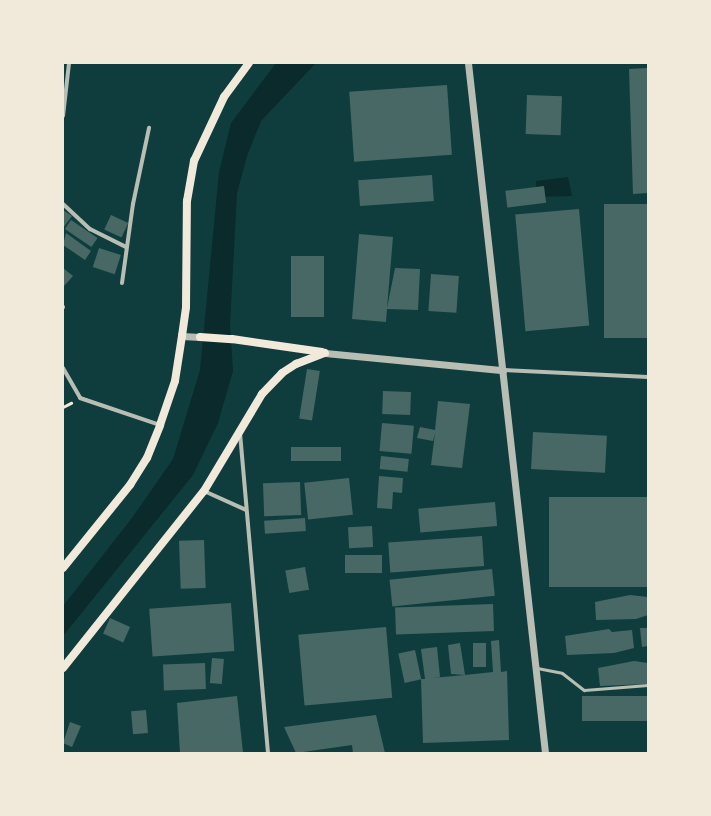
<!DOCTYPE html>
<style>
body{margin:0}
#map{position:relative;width:711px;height:816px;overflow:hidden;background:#0f3d3e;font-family:"Varela Round",sans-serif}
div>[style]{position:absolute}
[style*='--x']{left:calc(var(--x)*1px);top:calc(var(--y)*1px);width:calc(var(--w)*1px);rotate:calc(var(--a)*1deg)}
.water>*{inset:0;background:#0a2a2b}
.building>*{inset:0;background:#486865;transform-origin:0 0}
.path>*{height:2.5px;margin:-1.25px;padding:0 1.25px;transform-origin:1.25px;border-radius:1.25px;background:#f1e9da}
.service>*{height:3px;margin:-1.5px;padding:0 1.5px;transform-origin:1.5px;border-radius:1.5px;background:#b8beb3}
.minor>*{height:4px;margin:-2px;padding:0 2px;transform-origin:2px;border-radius:2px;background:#b8beb3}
.tertiary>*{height:7px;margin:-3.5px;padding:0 3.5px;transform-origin:3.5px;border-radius:3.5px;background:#b8beb3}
.secondary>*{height:8px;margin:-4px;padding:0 4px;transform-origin:4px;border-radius:4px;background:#f1e9da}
span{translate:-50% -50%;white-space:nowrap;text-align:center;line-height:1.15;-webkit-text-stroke:4px #f1e9da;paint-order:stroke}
.frame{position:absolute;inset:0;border:64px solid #f1e9da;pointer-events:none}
</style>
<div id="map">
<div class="water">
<i style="clip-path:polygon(276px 63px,316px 63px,261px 121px,247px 156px,237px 193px,230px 324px,233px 371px,218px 423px,193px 475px,63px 636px,63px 606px,132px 518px,173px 459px,200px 370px,219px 172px,231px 123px)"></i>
<i style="clip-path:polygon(568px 177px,572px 196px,536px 197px,536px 181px)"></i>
</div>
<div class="building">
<i style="clip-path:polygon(648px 68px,648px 193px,633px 194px,629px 69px)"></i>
<i style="left:447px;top:85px;width:70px;height:98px;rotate:86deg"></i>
<i style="left:527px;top:95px;width:35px;height:39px;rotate:2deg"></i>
<i style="left:432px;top:175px;width:26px;height:74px;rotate:86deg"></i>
<i style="left:544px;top:186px;width:17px;height:39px;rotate:83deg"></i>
<i style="left:648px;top:204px;width:134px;height:44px;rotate:90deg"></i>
<i style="left:579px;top:209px;width:117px;height:64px;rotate:85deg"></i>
<i style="clip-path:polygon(63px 210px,72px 216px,63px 228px)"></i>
<i style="left:111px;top:215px;width:19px;height:16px;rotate:25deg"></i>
<i style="left:71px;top:220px;width:32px;height:11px;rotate:34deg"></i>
<i style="clip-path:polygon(66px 233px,91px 251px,85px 260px,63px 245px)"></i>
<i style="clip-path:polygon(359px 234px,393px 237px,387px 308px,395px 268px,420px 269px,418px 310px,387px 309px,386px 322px,352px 319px)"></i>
<i style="left:99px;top:248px;width:23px;height:20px;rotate:18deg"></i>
<i style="left:291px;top:256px;width:33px;height:61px"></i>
<i style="clip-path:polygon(63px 268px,73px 276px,64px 286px,63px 286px)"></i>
<i style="left:431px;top:274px;width:28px;height:37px;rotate:4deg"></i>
<i style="left:307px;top:369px;width:13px;height:50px;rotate:9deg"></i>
<i style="left:383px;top:391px;width:28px;height:23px;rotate:2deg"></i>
<i style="clip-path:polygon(438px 401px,470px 404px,462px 468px,431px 465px,435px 433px,433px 441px,417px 438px,420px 427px,435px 430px)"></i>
<i style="left:382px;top:423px;width:32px;height:28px;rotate:5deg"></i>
<i style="left:533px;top:432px;width:74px;height:37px;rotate:3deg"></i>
<i style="left:341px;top:447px;width:14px;height:50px;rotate:90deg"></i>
<i style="left:381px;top:456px;width:28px;height:13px;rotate:6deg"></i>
<i style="clip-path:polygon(379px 476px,403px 478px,402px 493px,393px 492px,392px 509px,377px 508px)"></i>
<i style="left:349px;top:478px;width:37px;height:45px;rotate:84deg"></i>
<i style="left:300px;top:482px;width:33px;height:37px;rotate:88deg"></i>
<i style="left:648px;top:497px;width:90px;height:99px;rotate:90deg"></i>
<i style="left:495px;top:502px;width:24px;height:77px;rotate:85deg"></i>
<i style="left:305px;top:518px;width:13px;height:41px;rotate:86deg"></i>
<i style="left:372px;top:526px;width:21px;height:24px;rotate:87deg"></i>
<i style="left:482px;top:536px;width:30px;height:94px;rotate:86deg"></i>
<i style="left:204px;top:540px;width:48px;height:25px;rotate:88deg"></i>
<i style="left:345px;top:555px;width:37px;height:18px"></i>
<i style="left:305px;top:567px;width:23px;height:20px;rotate:80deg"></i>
<i style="left:492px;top:569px;width:27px;height:103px;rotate:84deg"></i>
<i style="clip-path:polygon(630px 595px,648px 597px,648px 615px,636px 619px,596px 620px,595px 602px)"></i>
<i style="left:231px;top:603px;width:48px;height:82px;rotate:86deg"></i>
<i style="left:493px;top:604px;width:27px;height:98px;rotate:88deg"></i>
<i style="left:110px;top:618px;width:22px;height:17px;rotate:24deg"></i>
<i style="left:386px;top:627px;width:71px;height:88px;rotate:85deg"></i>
<i style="clip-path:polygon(640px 628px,648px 628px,648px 646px,642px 647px)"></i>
<i style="clip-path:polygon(609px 629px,612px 632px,632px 630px,634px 648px,614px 653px,567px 655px,565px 636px)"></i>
<i style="clip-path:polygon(499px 640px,501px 672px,507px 671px,509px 740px,423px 743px,421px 679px,425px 679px,421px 649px,437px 647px,440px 677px,432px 678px,465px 675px,451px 674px,448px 645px,460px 643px,465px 675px,493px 672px,491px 641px)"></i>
<i style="left:473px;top:643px;width:13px;height:24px"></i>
<i style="left:415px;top:650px;width:30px;height:17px;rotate:78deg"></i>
<i style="left:212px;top:658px;width:12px;height:25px;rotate:5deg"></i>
<i style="clip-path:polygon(634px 661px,648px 663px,647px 684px,600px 686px,598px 668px)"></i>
<i style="left:205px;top:663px;width:26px;height:42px;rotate:88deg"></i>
<i style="clip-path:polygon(237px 696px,243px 753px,180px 753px,177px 703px)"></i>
<i style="left:648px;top:696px;width:25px;height:66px;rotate:90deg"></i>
<i style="left:146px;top:710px;width:23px;height:15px;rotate:85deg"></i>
<i style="clip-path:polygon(376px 715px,385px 753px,353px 753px,352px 745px,296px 753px,284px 727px)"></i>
<i style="clip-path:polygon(70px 722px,81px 726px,72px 747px,63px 743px)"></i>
</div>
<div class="path">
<i style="--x:63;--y:407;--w:9;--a:-27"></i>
</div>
<div class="service">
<i style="--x:63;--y:307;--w:1;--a:-90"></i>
<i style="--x:537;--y:668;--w:25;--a:11"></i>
<i style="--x:562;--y:673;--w:28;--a:38"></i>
<i style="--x:584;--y:690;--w:64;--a:-4.5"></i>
</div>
<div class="minor">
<i style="--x:63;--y:116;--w:53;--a:-83.5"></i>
<i style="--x:63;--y:204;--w:37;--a:43"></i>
<i style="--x:90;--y:229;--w:40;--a:26.6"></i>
<i style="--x:122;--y:283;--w:80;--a:-82.1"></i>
<i style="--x:133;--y:204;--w:78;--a:-78.1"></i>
<i style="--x:63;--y:368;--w:34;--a:60"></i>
<i style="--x:80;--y:398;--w:84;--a:18.6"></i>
<i style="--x:503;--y:370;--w:145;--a:2.8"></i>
<i style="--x:240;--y:433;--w:321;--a:85"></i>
<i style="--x:204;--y:491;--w:46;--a:24.3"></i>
</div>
<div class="tertiary">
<i style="--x:468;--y:63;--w:694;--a:83.63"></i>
<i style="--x:182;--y:336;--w:18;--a:3"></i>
<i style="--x:325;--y:353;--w:179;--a:5.5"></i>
</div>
<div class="secondary">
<i style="--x:200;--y:337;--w:32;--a:4"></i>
<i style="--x:232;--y:339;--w:91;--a:8.2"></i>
<i style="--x:63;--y:568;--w:107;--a:-51.1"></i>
<i style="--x:130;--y:485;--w:32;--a:-58"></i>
<i style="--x:147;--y:458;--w:35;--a:-68"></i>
<i style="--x:160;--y:425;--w:46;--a:-71.2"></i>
<i style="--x:175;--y:381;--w:46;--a:-81.2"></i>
<i style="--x:182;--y:336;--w:29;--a:-82"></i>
<i style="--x:186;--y:307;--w:106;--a:-89.5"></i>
<i style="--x:187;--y:201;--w:41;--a:-80.1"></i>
<i style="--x:194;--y:161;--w:71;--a:-64.9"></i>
<i style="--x:224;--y:97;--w:42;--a:-53.7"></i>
<i style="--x:63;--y:668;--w:226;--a:-51.5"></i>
<i style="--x:204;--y:491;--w:113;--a:-59.1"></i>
<i style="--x:262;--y:394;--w:29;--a:-46"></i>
<i style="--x:282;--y:373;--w:17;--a:-33"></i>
<i style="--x:296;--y:364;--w:31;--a:-21"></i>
</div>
<div class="frame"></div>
</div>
